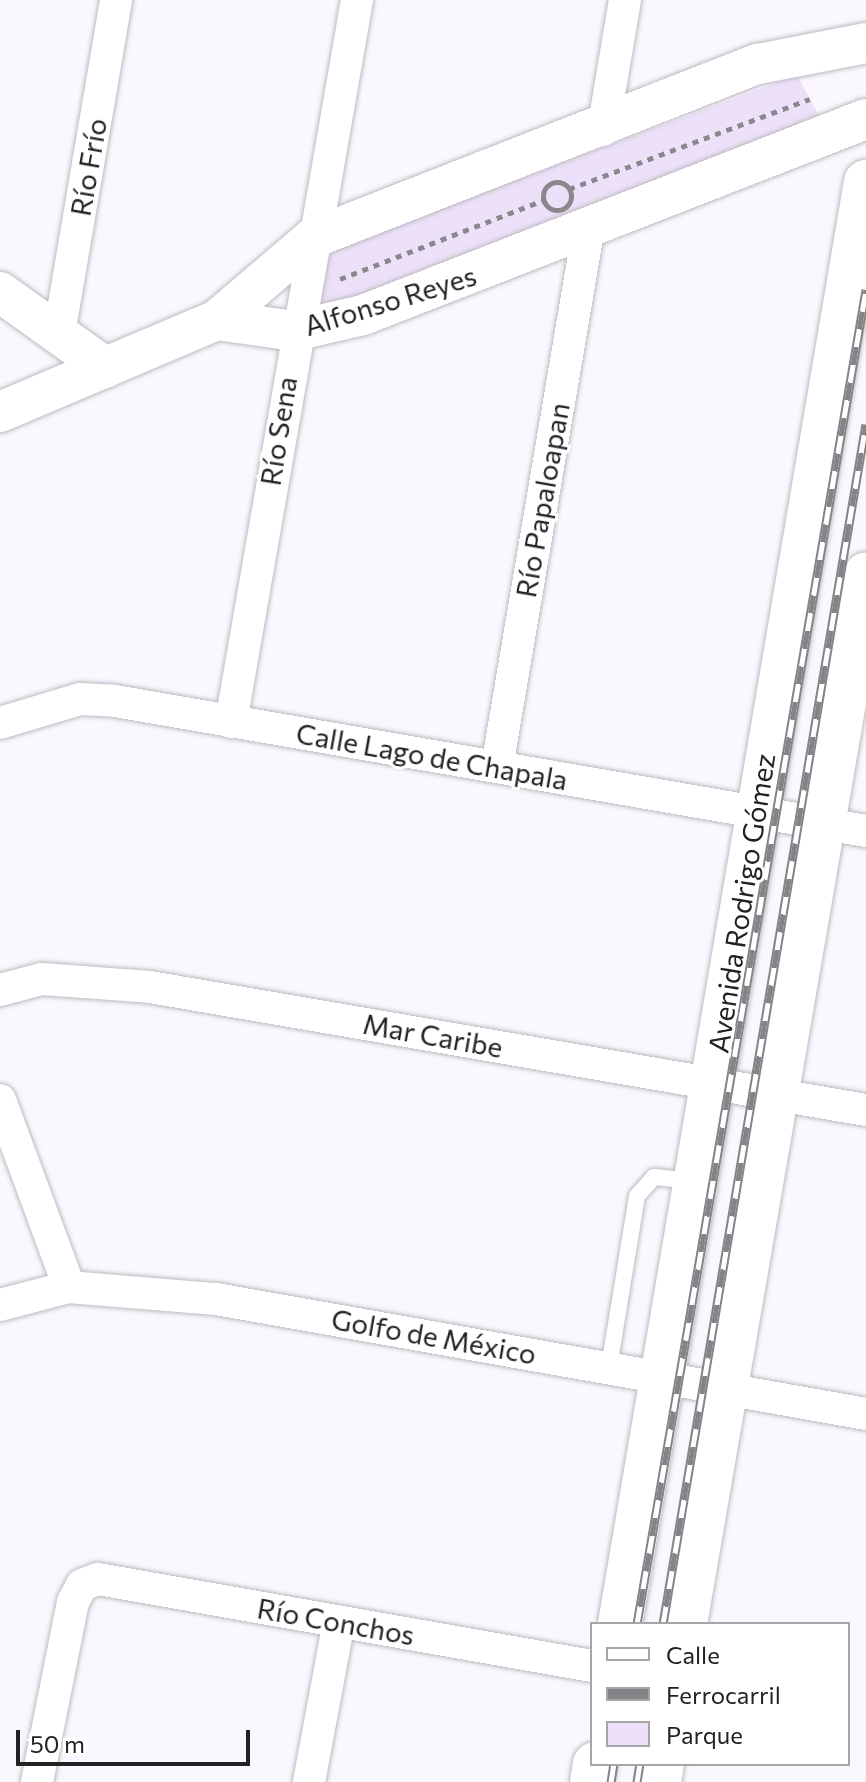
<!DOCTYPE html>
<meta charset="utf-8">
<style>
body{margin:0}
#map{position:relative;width:866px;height:1782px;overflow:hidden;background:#faf7fe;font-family:Commissioner,sans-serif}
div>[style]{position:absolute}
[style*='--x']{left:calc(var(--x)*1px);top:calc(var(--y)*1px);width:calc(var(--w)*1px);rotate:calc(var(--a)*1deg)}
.green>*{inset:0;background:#ede1f9}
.path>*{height:5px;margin-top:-2.5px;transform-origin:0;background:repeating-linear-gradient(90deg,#8b888d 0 6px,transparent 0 12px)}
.path>.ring{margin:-2.5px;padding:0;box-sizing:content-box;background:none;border:5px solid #8b888d;border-radius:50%}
.roads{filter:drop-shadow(0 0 2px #bebac1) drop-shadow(0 0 2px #bebac1)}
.service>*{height:16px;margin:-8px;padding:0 8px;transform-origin:8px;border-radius:8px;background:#fff}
.minor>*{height:32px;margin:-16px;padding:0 16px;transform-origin:16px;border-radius:16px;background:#fff}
.tertiary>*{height:40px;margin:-20px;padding:0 20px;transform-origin:20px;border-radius:20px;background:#fff}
.secondary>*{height:44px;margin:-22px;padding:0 22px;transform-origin:22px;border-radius:22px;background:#fff}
.rail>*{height:9px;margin-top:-4.5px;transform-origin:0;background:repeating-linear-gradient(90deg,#fff 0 18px,#858387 0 36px);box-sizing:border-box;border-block:2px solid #858387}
span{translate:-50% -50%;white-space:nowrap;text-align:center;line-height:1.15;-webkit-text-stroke:6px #fff;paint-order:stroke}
.street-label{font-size:28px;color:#232124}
.legend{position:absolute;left:590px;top:1622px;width:260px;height:144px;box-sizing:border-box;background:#fff;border:2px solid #a7a6a7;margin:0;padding:10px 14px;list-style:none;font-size:24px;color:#232124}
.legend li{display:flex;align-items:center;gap:16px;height:40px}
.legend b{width:40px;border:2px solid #a7a6a7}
.scale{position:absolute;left:16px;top:1730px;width:234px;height:36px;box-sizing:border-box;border:4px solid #232124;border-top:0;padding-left:10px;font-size:24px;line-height:28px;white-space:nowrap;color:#232124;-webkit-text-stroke:6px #fff;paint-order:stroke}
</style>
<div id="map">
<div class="green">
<i style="clip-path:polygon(797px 75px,820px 118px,318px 317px,315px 287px,334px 248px)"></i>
</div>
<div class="path">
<i class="ring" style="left:543px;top:182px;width:23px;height:23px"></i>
<i style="--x:569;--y:189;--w:257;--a:-20.5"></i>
<i style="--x:340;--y:279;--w:219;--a:-21.2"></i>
</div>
<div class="roads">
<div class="service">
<i style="--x:609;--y:1367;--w:173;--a:-80.7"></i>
<i style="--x:637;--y:1196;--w:25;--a:-48"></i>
<i style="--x:654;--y:1177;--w:41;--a:5.6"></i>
</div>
<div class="minor">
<i style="--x:603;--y:130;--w:132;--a:-80.4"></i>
<i style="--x:59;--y:334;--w:339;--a:-80.3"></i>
<i style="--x:231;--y:722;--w:733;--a:-80.1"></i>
<i style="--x:0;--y:723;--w:84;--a:-16.7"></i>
<i style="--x:80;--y:699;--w:35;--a:3"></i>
<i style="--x:115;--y:701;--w:762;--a:9.82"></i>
<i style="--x:497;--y:767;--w:543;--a:-80.35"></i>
<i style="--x:0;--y:990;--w:43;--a:-14.7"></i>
<i style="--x:42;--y:979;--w:108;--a:4.2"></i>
<i style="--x:150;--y:987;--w:726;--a:9.75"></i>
<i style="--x:0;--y:1100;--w:199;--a:69.7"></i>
<i style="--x:0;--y:1305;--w:71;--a:-14.6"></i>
<i style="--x:69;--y:1287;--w:147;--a:4.7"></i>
<i style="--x:216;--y:1299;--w:660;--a:10.03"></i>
<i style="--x:37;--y:1782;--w:184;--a:-78.7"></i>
<i style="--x:73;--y:1602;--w:19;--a:-62"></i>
<i style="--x:82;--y:1585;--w:17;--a:-21"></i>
<i style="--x:98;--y:1579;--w:502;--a:9.99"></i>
<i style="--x:309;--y:1782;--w:163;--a:-79.4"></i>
</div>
<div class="tertiary">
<i style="--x:0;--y:292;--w:130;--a:35.6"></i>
<i style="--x:217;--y:320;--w:78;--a:8.1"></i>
<i style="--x:294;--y:331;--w:71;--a:-13.1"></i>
<i style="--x:363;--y:315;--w:540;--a:-21.29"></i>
<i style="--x:0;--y:412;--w:236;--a:-23"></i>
<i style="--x:217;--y:320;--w:126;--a:-40.5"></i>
<i style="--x:313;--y:238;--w:478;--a:-21.4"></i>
<i style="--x:758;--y:64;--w:110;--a:-11"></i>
</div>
<div class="secondary">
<i style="--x:620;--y:1624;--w:1463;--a:-80.32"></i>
<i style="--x:685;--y:1624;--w:1065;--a:-80.21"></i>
<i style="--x:592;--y:1782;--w:18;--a:-81"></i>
<i style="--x:659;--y:1782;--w:18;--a:-81"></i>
</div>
</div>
<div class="rail">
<i style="--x:637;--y:1624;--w:1354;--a:-80.26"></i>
<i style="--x:663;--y:1624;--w:1217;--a:-80.4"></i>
<i style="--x:611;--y:1782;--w:18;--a:-81"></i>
<i style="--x:637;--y:1782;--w:18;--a:-81"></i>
</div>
<div class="street-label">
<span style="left:88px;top:167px;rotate:-80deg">Río Frío</span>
<span style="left:390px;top:300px;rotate:-17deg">Alfonso Reyes</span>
<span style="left:278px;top:431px;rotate:-81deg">Río Sena</span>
<span style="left:542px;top:500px;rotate:-80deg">Río Papaloapan</span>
<span style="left:432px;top:756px;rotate:10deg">Calle Lago de Chapala</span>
<span style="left:741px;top:903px;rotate:-81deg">Avenida Rodrigo Gómez</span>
<span style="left:433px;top:1035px;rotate:10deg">Mar Caribe</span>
<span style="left:434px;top:1336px;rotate:10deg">Golfo de México</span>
<span style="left:336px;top:1621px;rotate:10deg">Río Conchos</span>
</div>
<ul class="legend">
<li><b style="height:10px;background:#fff"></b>Calle</li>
<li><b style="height:10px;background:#858387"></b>Ferrocarril</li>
<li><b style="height:22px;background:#ede1f9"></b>Parque</li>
</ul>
<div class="scale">50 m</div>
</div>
